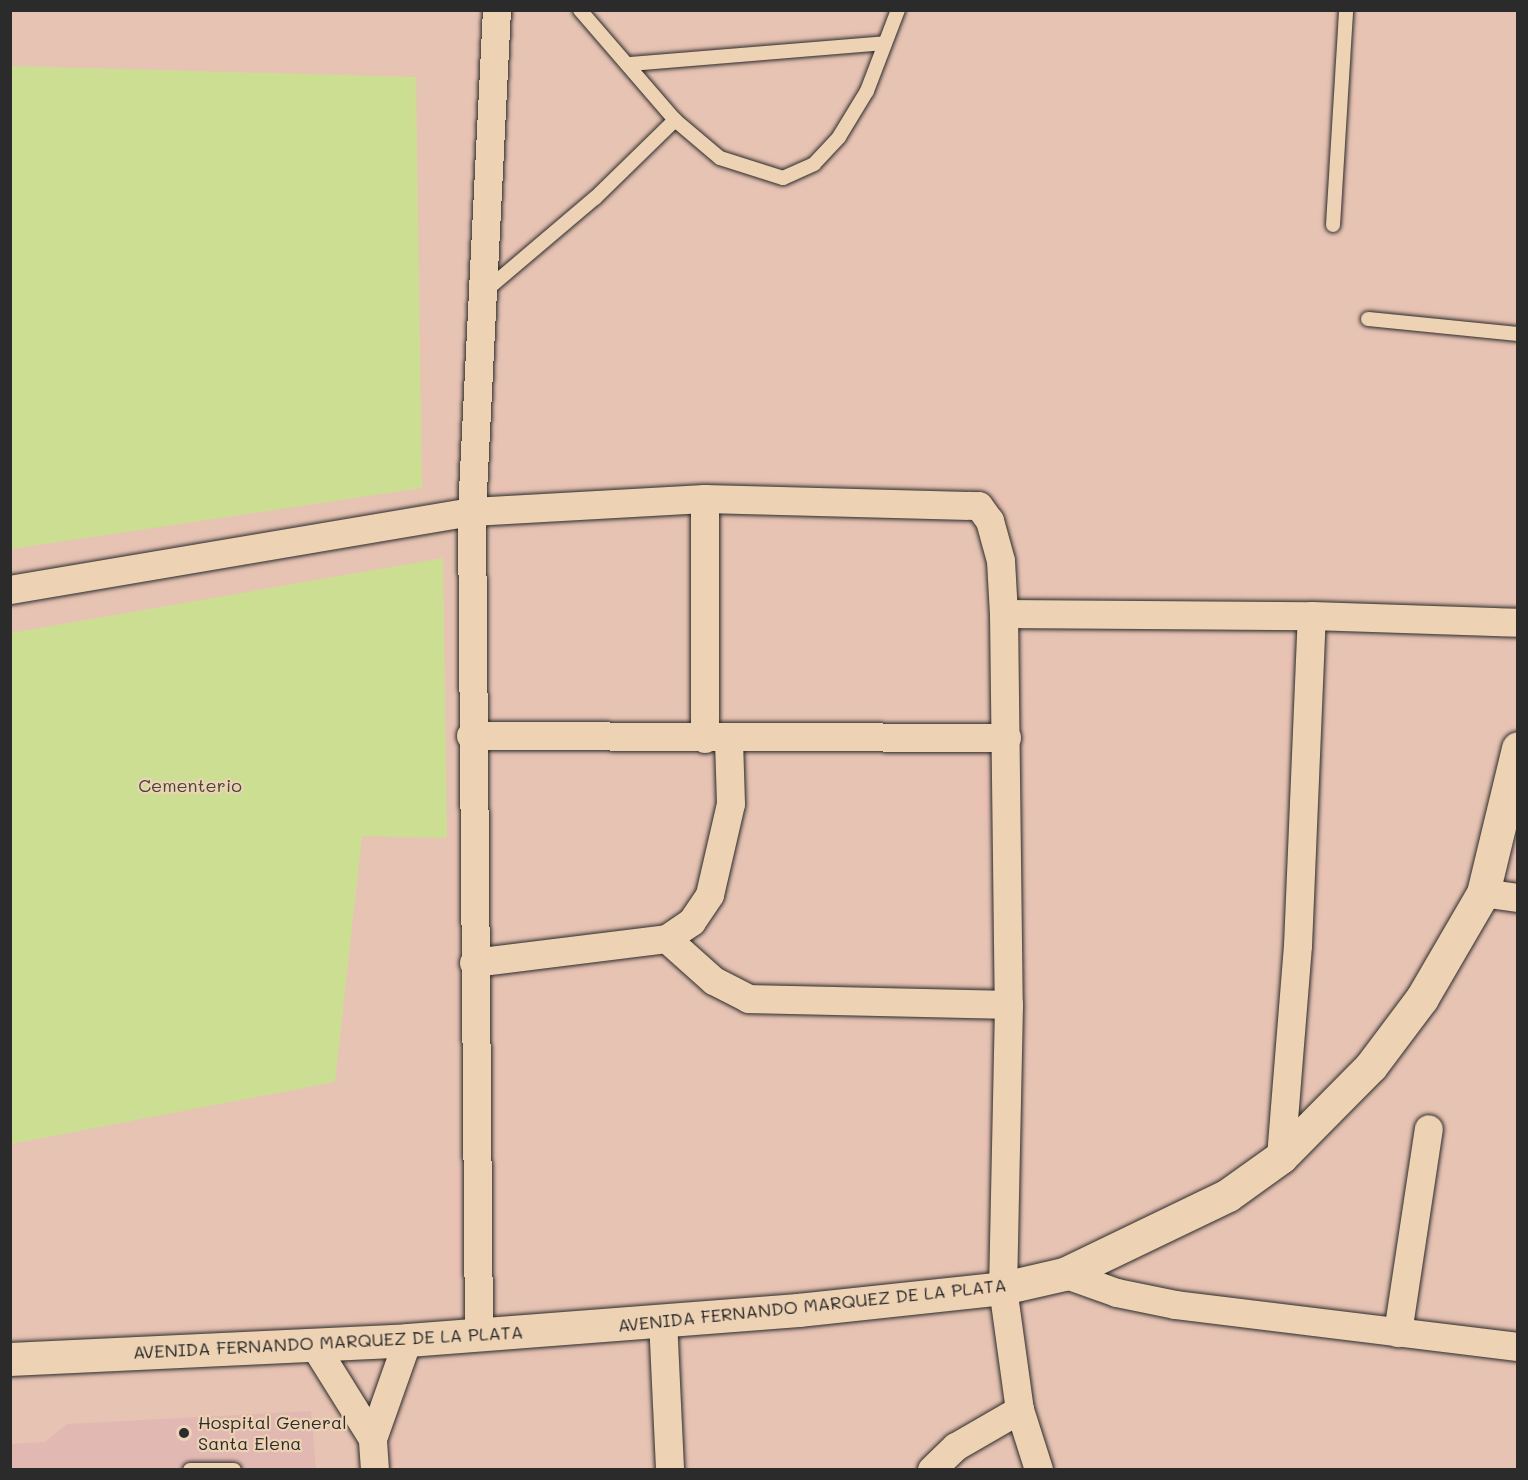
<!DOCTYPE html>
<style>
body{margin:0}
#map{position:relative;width:1528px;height:1480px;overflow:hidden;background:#e7c3b3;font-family:Mali,sans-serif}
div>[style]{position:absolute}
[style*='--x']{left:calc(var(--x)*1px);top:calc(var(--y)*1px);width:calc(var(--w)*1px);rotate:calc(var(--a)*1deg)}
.built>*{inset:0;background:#e2b8b2}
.green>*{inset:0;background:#ccde92}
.roads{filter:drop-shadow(0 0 2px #2b2b2b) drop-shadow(0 0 2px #2b2b2b)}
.lane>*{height:14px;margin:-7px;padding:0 7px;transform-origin:7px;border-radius:7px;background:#edd2b4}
.street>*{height:28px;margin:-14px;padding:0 14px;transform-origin:14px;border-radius:14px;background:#edd2b4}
.primary>*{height:33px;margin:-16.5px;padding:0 16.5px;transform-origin:16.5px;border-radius:16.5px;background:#edd2b4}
.dots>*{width:16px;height:16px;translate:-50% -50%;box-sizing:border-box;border:3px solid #edd2b4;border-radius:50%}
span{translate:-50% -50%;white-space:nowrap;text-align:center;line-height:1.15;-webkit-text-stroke:4.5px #edd2b4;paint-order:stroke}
.park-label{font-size:18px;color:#43463a}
.street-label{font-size:18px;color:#2b2b2b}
.poi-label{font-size:18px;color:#2b2b2b}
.left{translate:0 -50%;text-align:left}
.frame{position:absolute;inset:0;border:12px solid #2b2b2b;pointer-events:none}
</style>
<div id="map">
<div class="built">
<i style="clip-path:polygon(311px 1411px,316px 1469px,11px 1469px,10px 1444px,45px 1442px,67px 1424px)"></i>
</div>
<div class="green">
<i style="clip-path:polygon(11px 66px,416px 77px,422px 488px,11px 549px)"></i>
<i style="clip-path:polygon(443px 558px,447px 838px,362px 836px,335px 1082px,11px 1144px,11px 633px)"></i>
</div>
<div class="roads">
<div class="lane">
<i style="--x:580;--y:10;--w:145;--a:49.2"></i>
<i style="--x:675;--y:120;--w:59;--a:40.2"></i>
<i style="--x:720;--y:158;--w:66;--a:17.6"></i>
<i style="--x:783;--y:178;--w:34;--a:-24"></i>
<i style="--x:814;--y:164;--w:37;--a:-47"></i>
<i style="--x:839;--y:137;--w:54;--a:-58.7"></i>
<i style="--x:867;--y:91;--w:87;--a:-69.1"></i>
<i style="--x:631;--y:64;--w:254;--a:-4.7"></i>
<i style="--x:1333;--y:225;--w:215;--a:-86.5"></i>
<i style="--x:484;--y:292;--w:145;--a:-40.3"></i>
<i style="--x:595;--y:198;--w:112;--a:-44.3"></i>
<i style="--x:1368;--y:319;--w:151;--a:5.7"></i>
<i style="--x:190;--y:1470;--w:44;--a:0"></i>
</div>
<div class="street">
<i style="--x:705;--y:499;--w:240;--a:90"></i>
<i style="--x:10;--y:590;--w:469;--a:-9.6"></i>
<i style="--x:472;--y:512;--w:233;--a:-3.2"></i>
<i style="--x:705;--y:499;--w:274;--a:1.5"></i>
<i style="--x:979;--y:506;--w:19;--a:54"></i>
<i style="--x:990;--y:521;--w:41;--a:74.6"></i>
<i style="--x:1001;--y:561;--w:53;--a:86.8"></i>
<i style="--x:1004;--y:614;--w:391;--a:89.3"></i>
<i style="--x:1009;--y:1005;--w:283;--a:91.2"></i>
<i style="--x:1003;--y:1288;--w:123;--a:82.1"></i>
<i style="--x:1020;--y:1410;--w:63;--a:72.4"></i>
<i style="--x:1004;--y:614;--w:308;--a:0.4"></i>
<i style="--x:1312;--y:616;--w:206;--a:1.9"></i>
<i style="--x:471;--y:736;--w:536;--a:0.21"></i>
<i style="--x:1483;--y:893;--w:35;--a:8"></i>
<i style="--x:667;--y:939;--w:63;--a:41.8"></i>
<i style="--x:714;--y:981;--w:39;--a:27"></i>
<i style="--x:749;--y:999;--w:260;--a:1.3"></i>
<i style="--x:474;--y:963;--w:194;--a:-7.1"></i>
<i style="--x:667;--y:939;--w:30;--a:-34"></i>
<i style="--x:692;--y:922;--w:32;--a:-56"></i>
<i style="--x:710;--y:895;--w:93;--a:-77"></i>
<i style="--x:731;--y:804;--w:65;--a:-91.8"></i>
<i style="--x:1281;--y:1157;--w:212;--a:-85.4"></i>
<i style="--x:1298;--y:946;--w:330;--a:-87.6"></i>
<i style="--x:1064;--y:1274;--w:56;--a:19.7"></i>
<i style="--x:1117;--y:1293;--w:60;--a:11.5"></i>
<i style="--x:1176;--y:1305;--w:345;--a:7"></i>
<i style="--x:663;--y:1320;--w:150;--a:87.3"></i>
<i style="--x:1398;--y:1333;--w:206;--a:-81.4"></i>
<i style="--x:479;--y:1334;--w:822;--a:-90.49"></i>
<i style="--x:472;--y:512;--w:503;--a:-87.15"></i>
<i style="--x:313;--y:1343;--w:113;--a:58"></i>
<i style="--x:375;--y:1470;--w:31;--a:-94"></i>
<i style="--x:373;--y:1439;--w:105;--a:-70.5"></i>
<i style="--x:932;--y:1470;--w:33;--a:-44"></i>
<i style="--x:956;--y:1447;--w:74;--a:-30"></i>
</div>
<div class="primary">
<i style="--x:10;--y:1359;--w:398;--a:-2.7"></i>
<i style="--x:408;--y:1340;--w:391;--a:-4.4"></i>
<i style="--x:798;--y:1310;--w:206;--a:-6.1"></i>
<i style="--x:1003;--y:1288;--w:63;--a:-12.9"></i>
<i style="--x:1064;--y:1274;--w:182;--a:-25.7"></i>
<i style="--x:1228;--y:1195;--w:65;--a:-35.6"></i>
<i style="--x:1281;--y:1157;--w:128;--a:-45.3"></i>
<i style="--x:1371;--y:1066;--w:85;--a:-53.1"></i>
<i style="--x:1422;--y:998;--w:121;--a:-59.8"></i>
<i style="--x:1483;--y:893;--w:149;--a:-76.4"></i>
</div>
</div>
<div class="dots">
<i style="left:184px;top:1433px;background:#2b2b2b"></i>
</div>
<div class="park-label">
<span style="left:190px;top:785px">Cementerio</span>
</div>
<div class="street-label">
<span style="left:812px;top:1305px;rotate:-6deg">AVENIDA FERNANDO MARQUEZ DE LA PLATA</span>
<span style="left:328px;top:1342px;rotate:-3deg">AVENIDA FERNANDO MARQUEZ DE LA PLATA</span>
</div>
<div class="poi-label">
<span class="left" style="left:198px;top:1433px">Hospital General<br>Santa Elena</span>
</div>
<div class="frame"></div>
</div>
